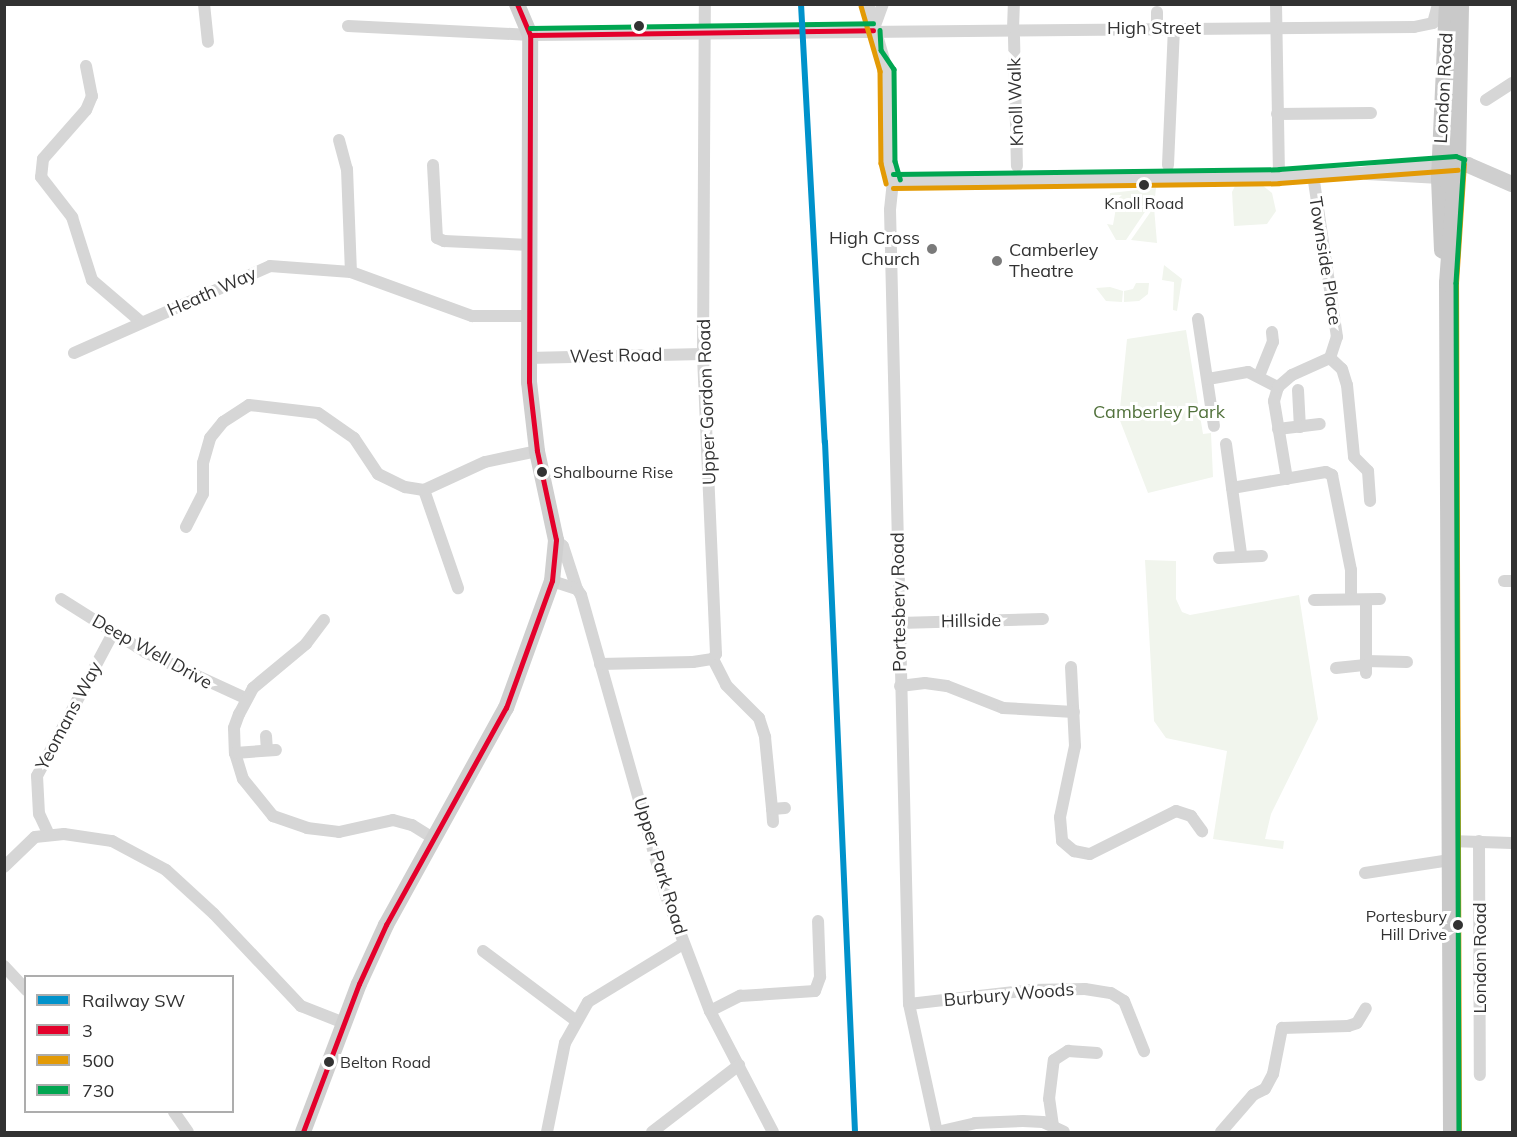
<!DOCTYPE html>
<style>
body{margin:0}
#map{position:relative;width:1517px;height:1137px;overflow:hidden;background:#fff;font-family:Mulish,sans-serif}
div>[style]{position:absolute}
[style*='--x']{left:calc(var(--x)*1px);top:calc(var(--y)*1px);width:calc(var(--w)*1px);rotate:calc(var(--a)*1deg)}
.green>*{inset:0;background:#f1f5ed}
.street>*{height:12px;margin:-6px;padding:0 6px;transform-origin:6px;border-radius:6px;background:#d6d6d6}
.secondary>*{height:16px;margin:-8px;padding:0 8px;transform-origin:8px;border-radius:8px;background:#cfcfcf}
.primary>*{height:18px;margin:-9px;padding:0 9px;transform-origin:9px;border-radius:9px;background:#c9c9c9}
.bus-1>*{height:4.5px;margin:-2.25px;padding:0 2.25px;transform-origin:2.25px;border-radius:2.25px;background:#e4002b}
.bus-2>*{height:4.5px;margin:-2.25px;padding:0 2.25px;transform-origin:2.25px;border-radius:2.25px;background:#e39a05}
.bus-3>*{height:4.5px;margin:-2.25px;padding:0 2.25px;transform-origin:2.25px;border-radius:2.25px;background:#00a651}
.rail-1>*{height:6px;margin:-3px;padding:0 3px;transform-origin:3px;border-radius:3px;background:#0092cb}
.dots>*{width:16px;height:16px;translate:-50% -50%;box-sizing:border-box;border:3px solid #fff;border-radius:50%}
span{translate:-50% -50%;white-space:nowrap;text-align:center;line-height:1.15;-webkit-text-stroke:6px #fff;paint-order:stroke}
.bus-label{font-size:16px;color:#323232}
.left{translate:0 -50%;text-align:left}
.right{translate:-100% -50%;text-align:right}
.street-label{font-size:18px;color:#323232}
.poi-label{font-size:18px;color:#323232}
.park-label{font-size:18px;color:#52723c}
.frame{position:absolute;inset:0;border:6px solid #323232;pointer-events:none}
.legend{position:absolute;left:24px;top:975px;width:210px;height:138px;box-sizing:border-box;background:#fff;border:2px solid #adadad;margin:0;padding:8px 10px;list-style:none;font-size:18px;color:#323232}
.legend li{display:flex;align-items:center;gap:12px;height:30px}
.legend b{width:30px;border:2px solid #adadad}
</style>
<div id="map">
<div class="green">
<i style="clip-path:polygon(1236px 184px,1262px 185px,1272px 193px,1276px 211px,1267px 224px,1234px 226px,1232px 192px)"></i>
<i style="clip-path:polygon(1156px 188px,1155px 197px,1126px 240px,1116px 240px,1107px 224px,1113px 225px,1117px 202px,1109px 200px,1110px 193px)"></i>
<i style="clip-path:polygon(1154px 207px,1157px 243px,1131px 240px)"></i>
<i style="clip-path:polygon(1164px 265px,1182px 279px,1177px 311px,1173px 310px,1174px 282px,1162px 280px)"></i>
<i style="clip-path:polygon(1136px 283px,1149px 283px,1148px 294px,1139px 301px,1124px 302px,1124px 291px,1133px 289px)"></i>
<i style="clip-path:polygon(1110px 287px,1123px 291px,1122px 302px,1106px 301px,1096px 288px)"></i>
<i style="clip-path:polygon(1186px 330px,1203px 434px,1211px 433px,1213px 477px,1148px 493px,1119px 418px,1127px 339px)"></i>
<i style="clip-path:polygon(1145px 560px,1176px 561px,1176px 599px,1182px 612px,1190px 615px,1299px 595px,1318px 719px,1271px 814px,1265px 839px,1284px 841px,1283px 849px,1213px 839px,1227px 751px,1166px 738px,1154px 721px)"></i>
</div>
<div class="street">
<i style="--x:204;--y:4;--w:38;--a:84"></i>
<i style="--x:868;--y:4;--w:69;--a:73.9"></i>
<i style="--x:887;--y:70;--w:92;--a:89.4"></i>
<i style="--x:888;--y:162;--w:20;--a:75"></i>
<i style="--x:893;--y:181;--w:29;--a:96"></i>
<i style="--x:890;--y:210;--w:794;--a:88.63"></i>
<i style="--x:909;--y:1004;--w:131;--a:77.7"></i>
<i style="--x:1276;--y:4;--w:172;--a:89"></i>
<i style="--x:1157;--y:12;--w:16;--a:90"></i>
<i style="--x:348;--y:26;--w:182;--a:2.8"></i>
<i style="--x:530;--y:35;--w:884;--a:-0.52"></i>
<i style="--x:1414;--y:27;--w:19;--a:-12"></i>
<i style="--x:1433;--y:23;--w:20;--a:-75"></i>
<i style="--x:1013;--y:29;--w:25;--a:-88"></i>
<i style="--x:873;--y:31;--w:29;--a:-70"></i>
<i style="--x:1014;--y:37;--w:129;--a:88.7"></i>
<i style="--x:86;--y:66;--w:31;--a:79"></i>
<i style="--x:92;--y:96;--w:15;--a:113"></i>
<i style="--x:86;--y:110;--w:65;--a:131.3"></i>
<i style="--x:43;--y:159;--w:18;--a:96"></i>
<i style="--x:41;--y:177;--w:51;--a:52.2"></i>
<i style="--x:72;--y:217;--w:66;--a:72.4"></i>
<i style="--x:92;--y:280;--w:65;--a:40.6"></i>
<i style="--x:1486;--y:100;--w:31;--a:-33"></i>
<i style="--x:1277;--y:114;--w:94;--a:-0.6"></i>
<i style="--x:339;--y:140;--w:30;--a:75"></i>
<i style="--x:347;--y:169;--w:103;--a:87.8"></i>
<i style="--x:433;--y:165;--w:73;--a:86.9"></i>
<i style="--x:437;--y:238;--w:8;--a:23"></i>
<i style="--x:444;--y:241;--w:85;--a:2.7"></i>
<i style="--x:1168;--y:165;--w:137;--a:-87.5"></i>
<i style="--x:1367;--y:174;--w:73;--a:3.1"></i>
<i style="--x:893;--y:181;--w:386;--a:-0.7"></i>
<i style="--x:1279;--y:176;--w:81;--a:-2.1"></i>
<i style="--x:1360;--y:173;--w:82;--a:-7"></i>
<i style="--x:1198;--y:319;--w:108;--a:81.5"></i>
<i style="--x:74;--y:353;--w:214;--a:-23.9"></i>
<i style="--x:270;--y:266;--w:81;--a:4.2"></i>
<i style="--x:351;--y:272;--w:129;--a:20"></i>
<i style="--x:472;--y:316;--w:56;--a:0"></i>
<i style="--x:528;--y:358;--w:175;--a:-1.3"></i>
<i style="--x:1330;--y:358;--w:16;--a:43"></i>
<i style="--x:1342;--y:369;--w:17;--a:73"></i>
<i style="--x:1347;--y:385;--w:72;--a:84.4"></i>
<i style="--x:1354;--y:457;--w:20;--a:45"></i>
<i style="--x:1368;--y:471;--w:30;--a:86"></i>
<i style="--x:1259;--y:376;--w:37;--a:-68"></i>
<i style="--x:1273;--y:342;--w:10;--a:-96"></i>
<i style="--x:1208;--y:379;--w:41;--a:-9.9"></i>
<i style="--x:1248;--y:372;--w:34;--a:27"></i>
<i style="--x:1298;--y:390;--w:37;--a:87"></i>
<i style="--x:1278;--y:429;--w:42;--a:-6.8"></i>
<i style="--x:1226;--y:444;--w:111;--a:82.2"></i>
<i style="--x:1287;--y:479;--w:79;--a:-99.5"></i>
<i style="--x:1274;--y:401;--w:15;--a:-74"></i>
<i style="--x:1278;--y:387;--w:18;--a:-41"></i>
<i style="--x:1292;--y:375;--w:42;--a:-24.1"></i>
<i style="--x:1330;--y:358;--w:22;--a:-72"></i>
<i style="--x:1337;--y:337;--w:165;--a:-98.4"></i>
<i style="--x:1232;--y:488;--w:95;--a:-9.7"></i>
<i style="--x:1326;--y:472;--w:7;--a:27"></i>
<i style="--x:1332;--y:475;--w:97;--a:78.7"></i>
<i style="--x:1351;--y:570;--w:28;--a:90"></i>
<i style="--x:424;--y:490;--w:104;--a:70.9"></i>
<i style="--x:186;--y:527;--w:37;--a:-63"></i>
<i style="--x:203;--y:494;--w:31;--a:-90"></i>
<i style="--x:203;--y:463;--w:26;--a:-74"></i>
<i style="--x:210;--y:438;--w:21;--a:-51"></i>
<i style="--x:223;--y:422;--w:31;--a:-33"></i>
<i style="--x:249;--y:405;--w:69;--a:6.6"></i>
<i style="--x:318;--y:413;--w:44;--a:34.8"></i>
<i style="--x:354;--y:438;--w:43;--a:56.3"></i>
<i style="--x:378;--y:474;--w:30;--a:26"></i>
<i style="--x:405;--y:487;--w:19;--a:9"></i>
<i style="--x:424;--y:490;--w:67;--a:-24.7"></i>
<i style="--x:485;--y:462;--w:53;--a:-11.9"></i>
<i style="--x:556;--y:540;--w:9;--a:41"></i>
<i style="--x:563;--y:546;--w:45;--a:72"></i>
<i style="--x:1219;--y:558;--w:43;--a:-2.7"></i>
<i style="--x:552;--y:581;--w:26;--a:18"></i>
<i style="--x:577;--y:589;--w:7;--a:56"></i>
<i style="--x:581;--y:595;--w:315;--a:74.2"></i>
<i style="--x:667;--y:898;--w:121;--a:69.2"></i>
<i style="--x:710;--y:1011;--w:136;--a:62.5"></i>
<i style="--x:1504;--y:581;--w:8;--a:0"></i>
<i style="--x:61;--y:599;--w:99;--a:32.2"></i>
<i style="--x:145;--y:652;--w:112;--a:24.7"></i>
<i style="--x:1314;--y:600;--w:66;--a:-0.9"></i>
<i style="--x:1366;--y:600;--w:73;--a:90"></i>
<i style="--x:324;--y:620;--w:30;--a:127"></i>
<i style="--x:306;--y:644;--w:69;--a:140.3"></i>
<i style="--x:253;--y:688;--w:30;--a:118"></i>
<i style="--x:239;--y:714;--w:15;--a:110"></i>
<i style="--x:234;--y:728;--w:25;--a:88"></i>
<i style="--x:235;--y:753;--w:27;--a:73"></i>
<i style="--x:243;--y:779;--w:48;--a:51"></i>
<i style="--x:273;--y:816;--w:36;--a:19"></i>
<i style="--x:307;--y:828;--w:32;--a:7"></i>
<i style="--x:339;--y:832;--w:55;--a:-12.5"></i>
<i style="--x:393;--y:820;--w:20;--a:15"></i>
<i style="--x:412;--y:825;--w:25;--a:32"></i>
<i style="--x:899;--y:623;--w:144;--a:-1.6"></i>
<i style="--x:713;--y:659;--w:29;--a:63"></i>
<i style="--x:726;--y:685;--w:47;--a:45"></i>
<i style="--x:759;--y:718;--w:20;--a:72"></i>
<i style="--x:765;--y:737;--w:72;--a:84.4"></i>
<i style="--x:1366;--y:661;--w:41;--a:1.4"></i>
<i style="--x:600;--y:664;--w:93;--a:-1.2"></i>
<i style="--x:693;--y:662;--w:20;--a:-9"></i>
<i style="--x:713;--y:659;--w:6;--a:-59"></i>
<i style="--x:716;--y:654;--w:300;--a:-92.5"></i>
<i style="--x:703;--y:354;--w:350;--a:-89.7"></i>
<i style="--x:1071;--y:667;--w:79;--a:87.1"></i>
<i style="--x:1075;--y:746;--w:73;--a:101.9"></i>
<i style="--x:1060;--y:817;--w:24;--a:85"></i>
<i style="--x:1062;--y:841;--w:16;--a:40"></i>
<i style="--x:1074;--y:851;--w:16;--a:11"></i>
<i style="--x:1090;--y:854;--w:96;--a:-26.6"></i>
<i style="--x:1176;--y:811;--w:16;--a:18"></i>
<i style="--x:1191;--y:816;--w:19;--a:54"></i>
<i style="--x:1336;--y:668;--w:30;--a:-6"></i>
<i style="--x:900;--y:686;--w:25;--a:-7"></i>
<i style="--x:925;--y:683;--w:22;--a:8"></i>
<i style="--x:947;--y:686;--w:60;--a:21.4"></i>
<i style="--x:1003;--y:708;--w:71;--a:3.2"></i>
<i style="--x:266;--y:736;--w:14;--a:86"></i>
<i style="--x:235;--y:753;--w:41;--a:-4.2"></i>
<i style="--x:773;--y:822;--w:13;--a:-94"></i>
<i style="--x:772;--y:809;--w:13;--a:-4"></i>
<i style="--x:49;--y:835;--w:23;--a:-115"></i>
<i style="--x:39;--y:814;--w:38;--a:-93"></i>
<i style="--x:37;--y:776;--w:162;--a:-62"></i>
<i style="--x:1450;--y:841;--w:62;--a:1.8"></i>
<i style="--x:1479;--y:841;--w:234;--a:89.8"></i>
<i style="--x:4;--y:867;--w:43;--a:-44.1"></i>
<i style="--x:35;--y:837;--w:29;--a:-6"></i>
<i style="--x:64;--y:834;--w:49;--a:8.3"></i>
<i style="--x:112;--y:841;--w:61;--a:28.2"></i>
<i style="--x:166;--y:870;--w:65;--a:42.5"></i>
<i style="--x:214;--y:914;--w:127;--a:46.6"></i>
<i style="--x:301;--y:1006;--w:46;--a:21.6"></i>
<i style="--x:1365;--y:873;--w:86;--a:-8.7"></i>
<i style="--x:483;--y:951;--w:115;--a:36.9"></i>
<i style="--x:4;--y:966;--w:33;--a:47"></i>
<i style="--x:909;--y:1004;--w:123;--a:-6.5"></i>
<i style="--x:1031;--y:990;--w:54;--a:-1.1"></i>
<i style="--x:1085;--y:989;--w:26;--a:9"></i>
<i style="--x:1111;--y:993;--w:15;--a:32"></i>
<i style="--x:1124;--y:1001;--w:54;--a:68.2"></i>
<i style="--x:710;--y:1011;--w:34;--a:-27"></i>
<i style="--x:740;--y:996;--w:75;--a:-3.8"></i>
<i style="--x:815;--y:991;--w:15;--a:-70"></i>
<i style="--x:820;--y:977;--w:56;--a:-92"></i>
<i style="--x:174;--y:1112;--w:24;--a:55"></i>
<i style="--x:1053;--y:1126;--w:27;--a:-98"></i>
<i style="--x:1049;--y:1099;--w:39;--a:-83"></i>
<i style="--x:1054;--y:1060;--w:17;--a:-33"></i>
<i style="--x:1068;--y:1051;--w:29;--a:4"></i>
<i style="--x:547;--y:1132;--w:91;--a:-78.6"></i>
<i style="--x:565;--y:1043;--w:47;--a:-60.7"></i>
<i style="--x:588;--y:1002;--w:111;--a:-31.4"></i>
<i style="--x:652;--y:1132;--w:110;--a:-37.6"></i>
<i style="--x:937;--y:1132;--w:39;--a:-13"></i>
<i style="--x:975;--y:1123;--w:48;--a:-2.4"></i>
<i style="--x:1023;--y:1121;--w:20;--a:3"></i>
<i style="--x:1043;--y:1122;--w:23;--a:25"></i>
<i style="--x:1221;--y:1132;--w:49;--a:-49.1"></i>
<i style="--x:1253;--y:1095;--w:13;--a:-27"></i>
<i style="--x:1265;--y:1089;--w:17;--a:-62"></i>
<i style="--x:1273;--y:1074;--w:47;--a:-78.9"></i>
<i style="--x:1282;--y:1028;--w:66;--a:-1.7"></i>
<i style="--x:1348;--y:1026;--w:9;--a:-18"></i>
<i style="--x:1357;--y:1023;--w:17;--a:-59"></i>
</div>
<div class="secondary">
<i style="--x:1445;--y:163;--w:23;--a:5"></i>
<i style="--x:1468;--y:165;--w:48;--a:23.4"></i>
<i style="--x:303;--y:1132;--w:158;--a:-69.3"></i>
<i style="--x:359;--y:984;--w:65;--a:-65.4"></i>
<i style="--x:386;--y:925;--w:248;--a:-61.1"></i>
<i style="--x:506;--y:708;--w:135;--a:-70.1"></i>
<i style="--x:552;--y:581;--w:41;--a:-84.4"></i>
<i style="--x:556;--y:540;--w:91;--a:-102.1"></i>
<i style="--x:537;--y:451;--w:69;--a:-96.6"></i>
<i style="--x:529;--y:382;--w:347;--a:-89.8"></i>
<i style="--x:530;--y:35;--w:34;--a:-113"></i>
</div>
<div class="primary">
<i style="--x:1443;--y:250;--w:72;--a:-92.4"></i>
<i style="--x:1440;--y:178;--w:174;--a:-87.4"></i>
<i style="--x:1452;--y:1132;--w:849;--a:-90.27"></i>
<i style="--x:1448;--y:283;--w:120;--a:-85.7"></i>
<i style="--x:1457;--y:163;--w:159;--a:-88.9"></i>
</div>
<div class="bus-1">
<i style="--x:530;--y:35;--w:343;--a:-0.8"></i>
<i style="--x:303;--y:1132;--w:158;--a:-69.3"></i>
<i style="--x:359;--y:984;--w:65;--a:-65.4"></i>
<i style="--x:386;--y:925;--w:248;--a:-61.1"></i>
<i style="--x:506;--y:708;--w:135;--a:-70.1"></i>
<i style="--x:552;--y:581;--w:41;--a:-84.4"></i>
<i style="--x:556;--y:540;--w:91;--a:-102.1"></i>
<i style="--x:537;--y:451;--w:69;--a:-96.6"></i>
<i style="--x:529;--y:382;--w:347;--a:-89.8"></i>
<i style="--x:530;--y:35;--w:34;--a:-113"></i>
</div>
<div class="bus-2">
<i style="--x:861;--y:6;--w:68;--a:73.7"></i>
<i style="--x:880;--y:71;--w:92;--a:89.4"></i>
<i style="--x:881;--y:163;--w:21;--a:76"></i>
<i style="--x:893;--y:188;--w:386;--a:-0.7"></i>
<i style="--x:1279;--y:183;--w:179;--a:-4.2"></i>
<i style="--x:1459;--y:1132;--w:849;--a:-90.2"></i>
<i style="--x:1456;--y:283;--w:119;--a:-86.2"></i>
</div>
<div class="bus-3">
<i style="--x:530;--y:28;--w:343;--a:-0.8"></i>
<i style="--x:880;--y:30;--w:20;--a:87"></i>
<i style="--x:881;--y:50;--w:23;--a:56"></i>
<i style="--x:894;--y:69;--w:92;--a:89.4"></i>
<i style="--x:895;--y:161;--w:19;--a:74"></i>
<i style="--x:893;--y:174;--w:386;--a:-0.7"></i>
<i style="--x:1279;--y:169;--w:177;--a:-4.2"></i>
<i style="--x:1456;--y:156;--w:9;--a:21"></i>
<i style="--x:1464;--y:159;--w:124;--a:93.7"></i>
<i style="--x:1456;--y:283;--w:849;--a:89.8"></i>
</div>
<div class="rail-1">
<i style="--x:801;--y:4;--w:439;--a:86.9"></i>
<i style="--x:825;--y:442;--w:691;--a:87.51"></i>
</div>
<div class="dots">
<i style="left:639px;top:26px;background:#323232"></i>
<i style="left:1144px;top:185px;background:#323232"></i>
<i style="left:932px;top:249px;background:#7a7a7a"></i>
<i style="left:997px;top:261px;background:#7a7a7a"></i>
<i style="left:542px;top:472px;background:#323232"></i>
<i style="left:1458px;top:925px;background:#323232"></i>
<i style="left:329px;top:1062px;background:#323232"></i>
</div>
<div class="bus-label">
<span style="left:1144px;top:203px">Knoll Road</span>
<span class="left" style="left:553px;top:472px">Shalbourne Rise</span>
<span class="right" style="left:1447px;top:925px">Portesbury<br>Hill Drive</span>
<span class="left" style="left:340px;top:1062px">Belton Road</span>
</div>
<div class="street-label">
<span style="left:1154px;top:28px">High Street</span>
<span style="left:1444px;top:88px;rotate:-87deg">London Road</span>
<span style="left:1016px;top:102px;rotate:-92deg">Knoll Walk</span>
<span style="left:1325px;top:261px;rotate:81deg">Townside Place</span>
<span style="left:212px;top:292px;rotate:-24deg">Heath Way</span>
<span style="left:616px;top:356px;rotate:-1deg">West Road</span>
<span style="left:707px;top:402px;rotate:-92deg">Upper Gordon Road</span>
<span style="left:899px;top:602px;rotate:-91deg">Portesbery Road</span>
<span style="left:971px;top:621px;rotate:-1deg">Hillside</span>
<span style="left:152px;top:652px;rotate:29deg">Deep Well Drive</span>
<span style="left:69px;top:716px;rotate:-62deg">Yeomans Way</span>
<span style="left:660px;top:866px;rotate:73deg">Upper Park Road</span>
<span style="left:1480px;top:958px;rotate:-90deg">London Road</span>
<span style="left:1009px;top:995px;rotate:-5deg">Burbury Woods</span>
</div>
<div class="poi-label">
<span class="right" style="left:920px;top:249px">High Cross<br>Church</span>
<span class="left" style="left:1009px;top:261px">Camberley<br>Theatre</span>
</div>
<div class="park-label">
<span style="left:1159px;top:412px">Camberley Park</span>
</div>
<div class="frame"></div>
<ul class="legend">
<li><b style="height:8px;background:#0092cb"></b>Railway SW</li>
<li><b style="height:8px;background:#e4002b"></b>3</li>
<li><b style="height:8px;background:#e39a05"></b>500</li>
<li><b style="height:8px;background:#00a651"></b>730</li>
</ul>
</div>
